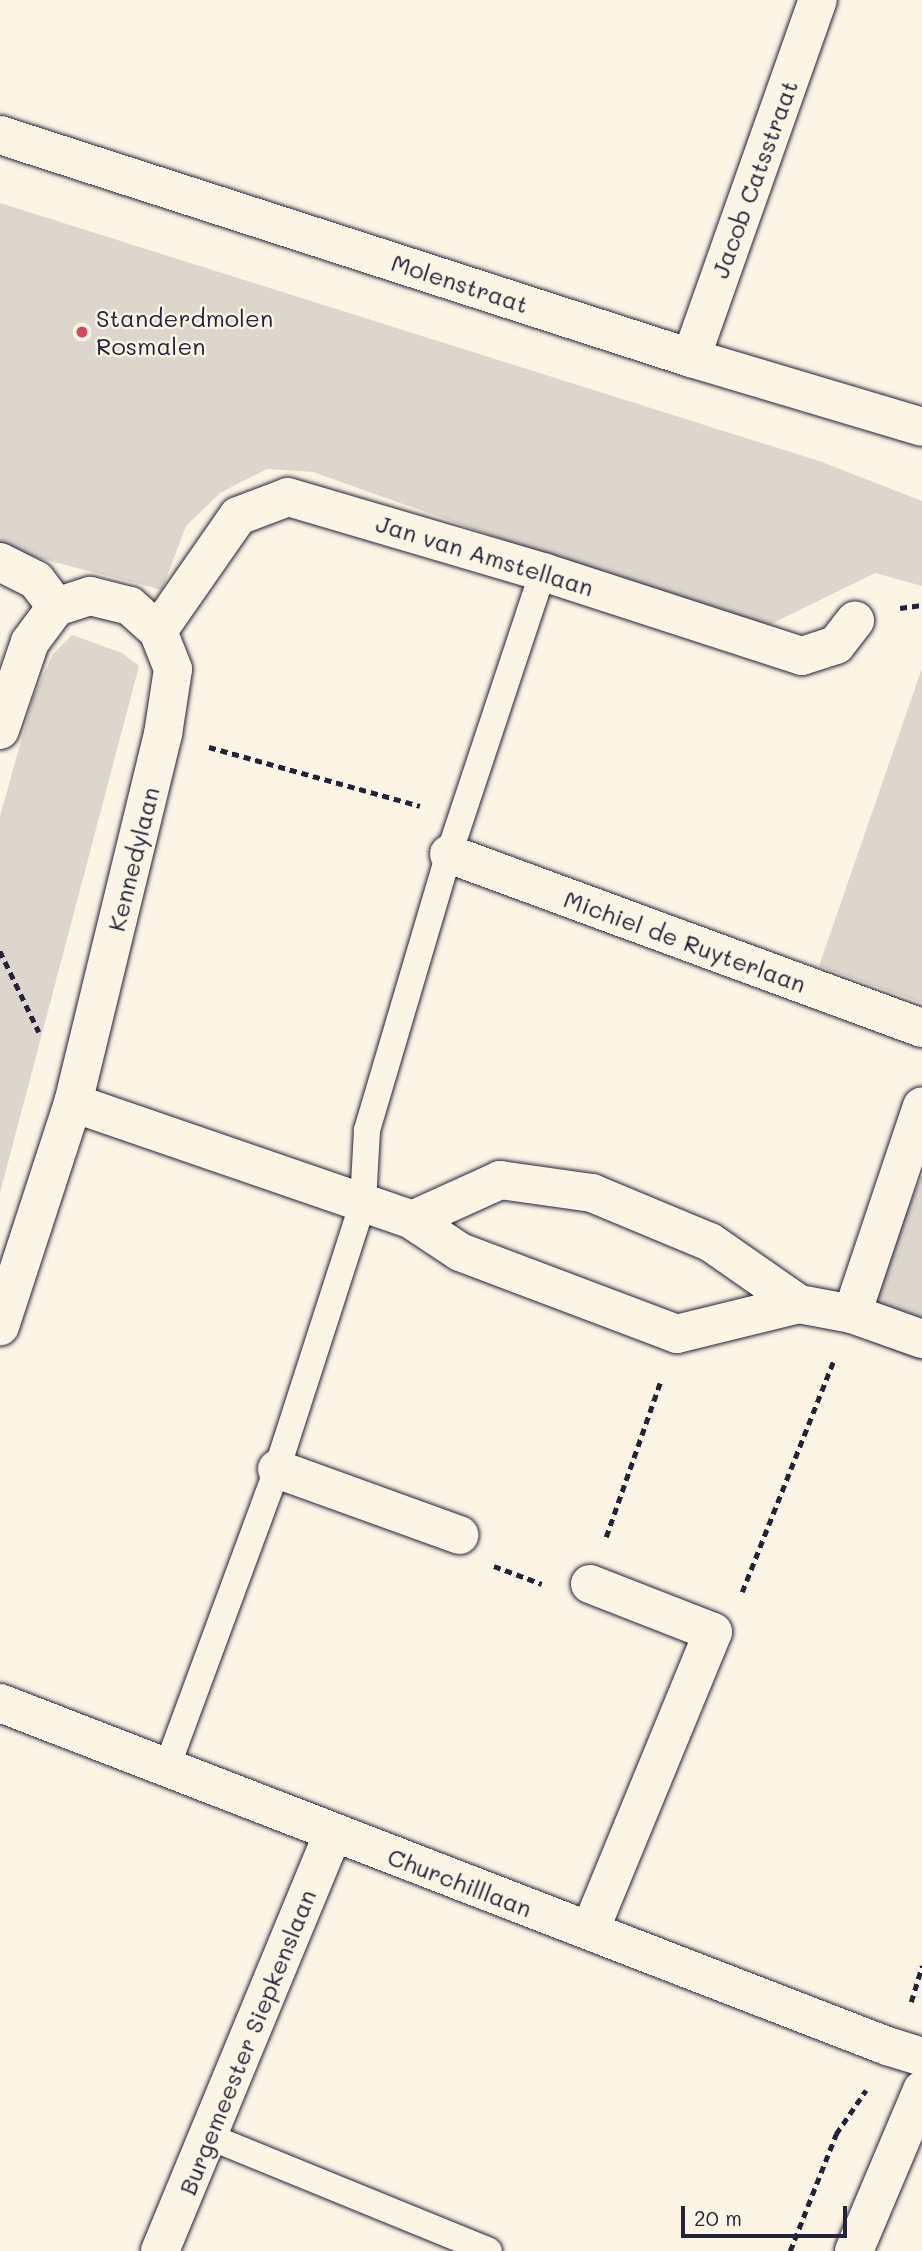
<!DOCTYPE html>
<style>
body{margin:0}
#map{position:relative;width:922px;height:2251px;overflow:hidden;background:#fcf5e5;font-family:Mali,sans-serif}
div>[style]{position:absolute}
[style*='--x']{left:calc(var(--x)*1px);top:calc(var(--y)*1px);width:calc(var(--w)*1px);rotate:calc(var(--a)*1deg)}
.green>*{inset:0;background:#dcd6cc}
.path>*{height:4.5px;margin-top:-2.25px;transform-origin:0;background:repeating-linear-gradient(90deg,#22223b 0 7px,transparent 0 12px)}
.roads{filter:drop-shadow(0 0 2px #22223b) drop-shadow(0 0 2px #22223b)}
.lane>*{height:26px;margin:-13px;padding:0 13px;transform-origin:13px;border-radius:13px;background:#fcf5e5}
.street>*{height:38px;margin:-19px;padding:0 19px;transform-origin:19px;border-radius:19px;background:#fcf5e5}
.secondary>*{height:38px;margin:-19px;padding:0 19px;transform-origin:19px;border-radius:19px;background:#fcf5e5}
.dots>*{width:19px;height:19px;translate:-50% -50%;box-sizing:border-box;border:4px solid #fcf5e5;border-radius:50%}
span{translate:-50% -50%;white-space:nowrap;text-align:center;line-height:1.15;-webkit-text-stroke:5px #fcf5e5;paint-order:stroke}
.street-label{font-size:24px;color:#22223b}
.poi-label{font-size:24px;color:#22223b}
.left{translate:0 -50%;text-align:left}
.scale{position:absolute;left:681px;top:2206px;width:166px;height:32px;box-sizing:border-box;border:4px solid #22223b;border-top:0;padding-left:9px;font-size:21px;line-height:24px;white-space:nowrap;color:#22223b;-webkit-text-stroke:5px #fcf5e5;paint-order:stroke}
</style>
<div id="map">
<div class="green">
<i style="clip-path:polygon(0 203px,822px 462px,922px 501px,922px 586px,875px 573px,763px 628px,659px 595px,313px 472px,267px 469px,220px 493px,186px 526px,162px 590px,0 548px)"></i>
<i style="clip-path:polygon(72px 635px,122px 653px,139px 666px,0 1193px,0 816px,34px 695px,53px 654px)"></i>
<i style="clip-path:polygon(922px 668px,922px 1003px,819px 966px)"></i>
<i style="clip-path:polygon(922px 1175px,922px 1362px,855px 1336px)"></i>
</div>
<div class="path">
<i style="--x:900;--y:608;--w:22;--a:-8"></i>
<i style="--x:209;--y:747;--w:219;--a:15.6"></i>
<i style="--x:0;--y:951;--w:90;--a:64.3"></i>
<i style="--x:606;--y:1537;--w:166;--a:-70.7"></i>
<i style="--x:494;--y:1566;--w:51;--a:20.6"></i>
<i style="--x:742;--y:1592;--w:250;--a:-68.4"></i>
<i style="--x:911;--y:2002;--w:38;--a:-73"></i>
<i style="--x:790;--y:2251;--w:126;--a:-68.5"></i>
<i style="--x:836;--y:2134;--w:53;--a:-55.7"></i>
</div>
<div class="roads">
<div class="lane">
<i style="--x:167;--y:1767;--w:318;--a:-69.7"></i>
<i style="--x:277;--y:1469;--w:281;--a:-72.1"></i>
<i style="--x:363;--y:1202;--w:72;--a:-86.8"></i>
<i style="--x:367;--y:1130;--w:288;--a:-73.5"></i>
<i style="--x:449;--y:854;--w:297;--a:-71.6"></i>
<i style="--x:210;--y:2137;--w:301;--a:22.2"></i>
</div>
<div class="street">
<i style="--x:0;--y:135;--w:726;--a:17.89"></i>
<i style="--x:691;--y:358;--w:241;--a:16.6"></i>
<i style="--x:691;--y:358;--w:380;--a:-70.5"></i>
<i style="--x:0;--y:562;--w:40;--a:26.6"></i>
<i style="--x:36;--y:580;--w:34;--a:53"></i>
<i style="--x:158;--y:631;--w:140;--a:-55.2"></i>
<i style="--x:238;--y:516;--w:53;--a:-20.8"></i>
<i style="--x:288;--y:497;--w:266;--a:16.4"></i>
<i style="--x:543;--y:572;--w:272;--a:18"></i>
<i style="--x:802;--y:656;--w:36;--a:-18"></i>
<i style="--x:836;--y:645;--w:31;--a:-52"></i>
<i style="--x:0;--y:730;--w:93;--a:-71.2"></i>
<i style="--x:30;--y:642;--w:44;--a:-53.4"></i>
<i style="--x:56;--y:607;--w:36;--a:-18"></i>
<i style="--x:90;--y:596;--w:41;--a:14"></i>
<i style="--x:130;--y:606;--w:38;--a:42"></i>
<i style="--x:158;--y:631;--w:41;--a:68.5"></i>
<i style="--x:173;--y:669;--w:66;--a:98.7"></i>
<i style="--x:163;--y:734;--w:380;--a:103.7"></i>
<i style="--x:73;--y:1103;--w:235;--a:108.1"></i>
<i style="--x:449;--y:854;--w:504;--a:20.2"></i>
<i style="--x:73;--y:1103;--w:359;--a:19"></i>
<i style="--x:799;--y:1304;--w:126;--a:166.2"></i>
<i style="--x:677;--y:1334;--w:232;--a:-159.3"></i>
<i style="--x:460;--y:1252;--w:58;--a:-146.3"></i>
<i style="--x:412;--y:1220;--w:97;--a:-24.4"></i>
<i style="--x:500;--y:1180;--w:93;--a:8"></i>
<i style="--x:592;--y:1193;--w:128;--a:22.6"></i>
<i style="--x:710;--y:1242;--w:108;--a:34.9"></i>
<i style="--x:799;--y:1304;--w:54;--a:10.7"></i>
<i style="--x:852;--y:1314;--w:74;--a:19.7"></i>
<i style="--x:852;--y:1314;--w:219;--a:-71.4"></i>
<i style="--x:277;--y:1469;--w:194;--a:19.9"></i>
<i style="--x:590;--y:1584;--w:132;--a:21.3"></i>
<i style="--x:713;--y:1632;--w:323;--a:112.4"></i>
<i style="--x:0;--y:1703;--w:951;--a:21.14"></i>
<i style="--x:887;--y:2046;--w:37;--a:17"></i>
<i style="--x:160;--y:2251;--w:452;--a:-67.5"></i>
</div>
<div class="secondary">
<i style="--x:854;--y:2251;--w:175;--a:-67.1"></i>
</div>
</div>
<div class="dots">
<i style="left:82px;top:332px;background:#d1495b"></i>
</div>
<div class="street-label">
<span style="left:754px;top:179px;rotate:-70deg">Jacob Catsstraat</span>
<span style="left:460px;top:283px;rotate:18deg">Molenstraat</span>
<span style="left:485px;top:555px;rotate:17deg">Jan van Amstellaan</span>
<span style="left:133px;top:859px;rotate:-76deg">Kennedylaan</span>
<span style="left:685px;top:941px;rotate:20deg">Michiel de Ruyterlaan</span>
<span style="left:460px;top:1882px;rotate:21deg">Churchilllaan</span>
<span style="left:247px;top:2042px;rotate:-68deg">Burgemeester Siepkenslaan</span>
</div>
<div class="poi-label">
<span class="left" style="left:96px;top:332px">Standerdmolen<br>Rosmalen</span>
</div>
<div class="scale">20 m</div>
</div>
